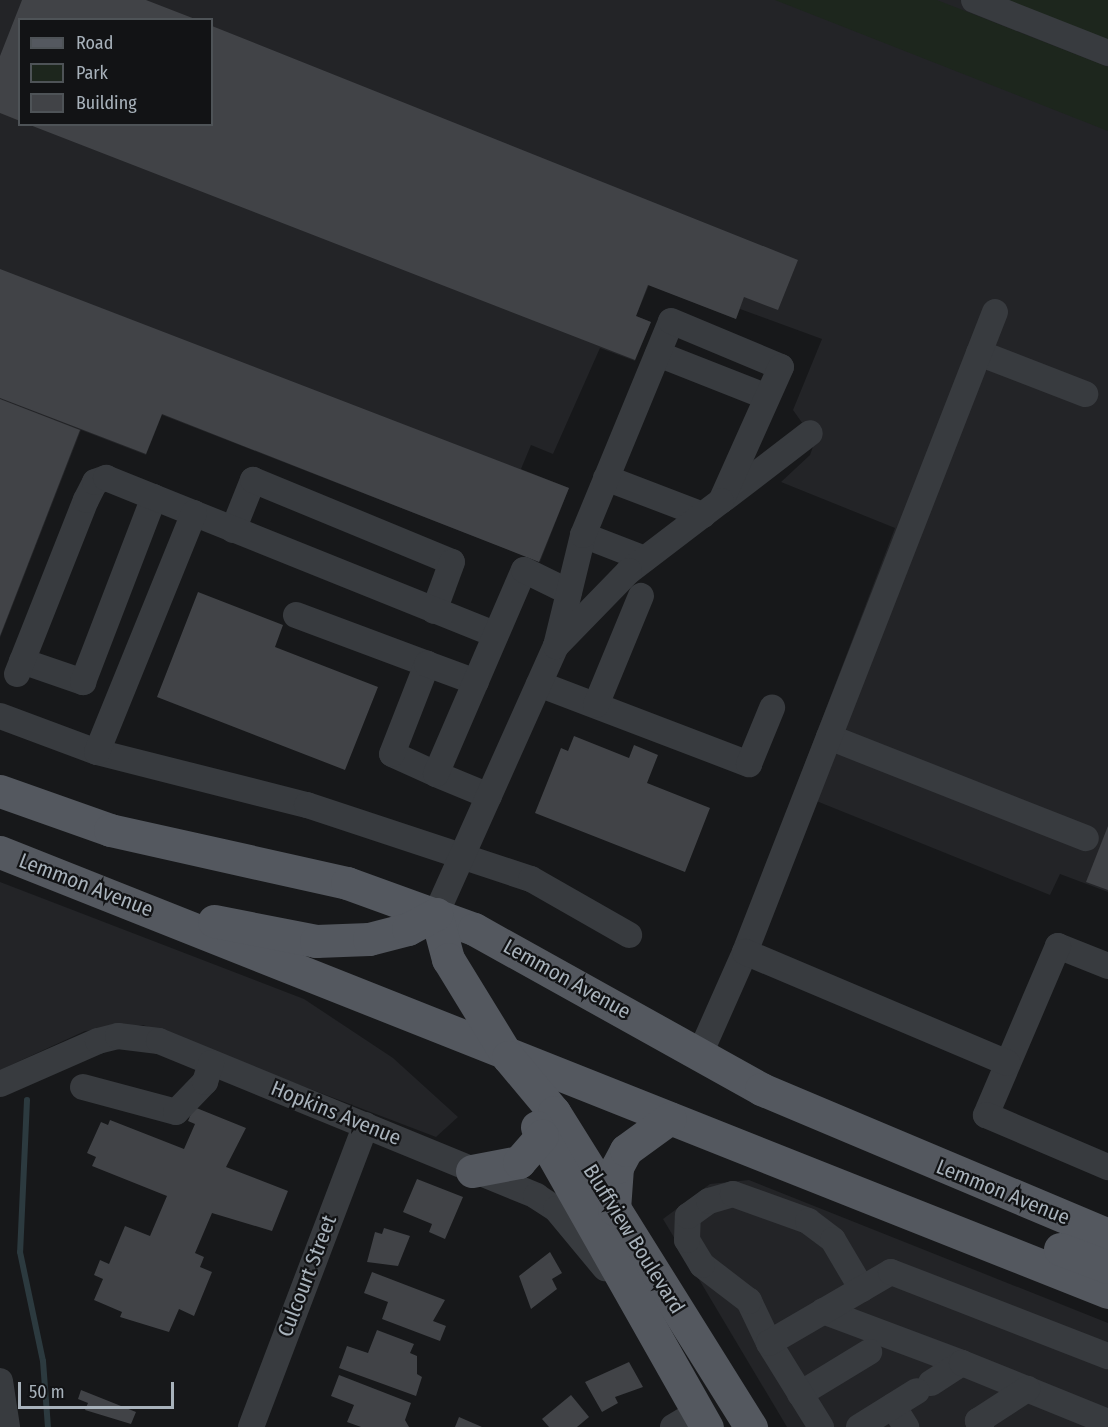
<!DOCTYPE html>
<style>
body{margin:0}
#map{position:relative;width:1108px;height:1427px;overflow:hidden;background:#17181a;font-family:"Fira Sans Condensed",sans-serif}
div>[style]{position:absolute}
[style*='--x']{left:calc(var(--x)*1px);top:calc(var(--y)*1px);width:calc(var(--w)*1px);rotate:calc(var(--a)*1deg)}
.built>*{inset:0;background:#232427}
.green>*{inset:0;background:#1d261d}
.stream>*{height:6px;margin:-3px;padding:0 3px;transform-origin:3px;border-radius:3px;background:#2c3a3f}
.building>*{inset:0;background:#414347}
.minor>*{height:26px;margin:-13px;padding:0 13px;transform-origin:13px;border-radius:13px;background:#383b3f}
.major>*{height:33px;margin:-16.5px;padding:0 16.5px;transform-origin:16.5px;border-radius:16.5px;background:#54585f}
span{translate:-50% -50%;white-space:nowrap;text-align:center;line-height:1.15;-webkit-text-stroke:4.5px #121315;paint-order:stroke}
.street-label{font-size:21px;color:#a8b2bb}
.legend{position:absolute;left:18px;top:18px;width:195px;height:108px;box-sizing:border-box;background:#121315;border:2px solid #4e5357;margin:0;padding:8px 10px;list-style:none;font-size:18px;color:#a8b2bb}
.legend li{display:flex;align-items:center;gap:12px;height:30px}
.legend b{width:30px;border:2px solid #4e5357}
.scale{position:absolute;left:18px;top:1382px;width:156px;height:27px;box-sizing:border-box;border:3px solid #a8b2bb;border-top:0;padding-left:8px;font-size:18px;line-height:21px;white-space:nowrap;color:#a8b2bb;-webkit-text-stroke:4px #121315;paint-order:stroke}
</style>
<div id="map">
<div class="built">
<i style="clip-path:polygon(evenodd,0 0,1108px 0,1108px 892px,1060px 874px,1050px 895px,794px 792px,895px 528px,781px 482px,810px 455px,815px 441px,793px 410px,822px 339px,740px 309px,736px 319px,649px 285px,636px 316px,651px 322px,635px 361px,600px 348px,553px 454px,531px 445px,521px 469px,569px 488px,540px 562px,162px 415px,146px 455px,81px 430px,0 638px,0 0,20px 20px,212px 20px,212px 124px,20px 124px,20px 20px)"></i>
<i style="clip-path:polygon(0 882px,304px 999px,393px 1058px,458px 1117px,436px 1137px,143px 1025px,85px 1031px,0 1070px)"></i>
<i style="clip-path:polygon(749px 1180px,1108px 1323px,1108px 1427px,787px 1427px,663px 1219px,710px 1184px)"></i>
</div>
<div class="green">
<i style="clip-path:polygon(775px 0,937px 0,1108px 67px,1108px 131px)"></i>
<i style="clip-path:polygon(999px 0,1108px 0,1108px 43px)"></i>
</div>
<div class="stream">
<i style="--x:27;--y:1100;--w:152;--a:92.6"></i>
<i style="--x:20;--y:1252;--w:111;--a:78.1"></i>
<i style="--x:43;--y:1361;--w:66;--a:85.7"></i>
</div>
<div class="building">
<i style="clip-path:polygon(22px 0,146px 0,195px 19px,20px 20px,20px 121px,0 113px,0 56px)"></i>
<i style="clip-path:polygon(212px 26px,798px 260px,778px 310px,744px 297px,736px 319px,648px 285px,636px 316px,651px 322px,635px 360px,30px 125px,212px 124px)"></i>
<i style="clip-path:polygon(0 269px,569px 488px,539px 562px,162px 414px,146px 454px,0 398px)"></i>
<i style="clip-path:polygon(0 399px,80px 430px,0 636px)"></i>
<i style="clip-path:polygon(198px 592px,283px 625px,275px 647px,378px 687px,345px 770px,157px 697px)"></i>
<i style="clip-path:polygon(574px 736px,629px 758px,634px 745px,658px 755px,647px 783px,710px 808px,685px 872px,535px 813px,561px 748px,568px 751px)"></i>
<i style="clip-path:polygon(1108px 826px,1108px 890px,1086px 882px)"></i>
<i style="clip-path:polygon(194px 1107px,246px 1128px,226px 1167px,288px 1191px,272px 1231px,212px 1213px,195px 1253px,204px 1257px,200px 1267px,212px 1272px,194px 1316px,179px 1309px,169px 1332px,120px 1317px,122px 1312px,94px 1300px,103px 1279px,94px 1275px,100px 1260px,109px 1264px,125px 1226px,150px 1236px,167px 1196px,92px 1166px,96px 1157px,87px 1153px,101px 1122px,108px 1125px,110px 1120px,184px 1149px,195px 1124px,188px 1121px)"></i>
<i style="clip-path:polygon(417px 1179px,463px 1197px,445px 1239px,429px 1232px,432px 1224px,403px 1212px)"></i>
<i style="clip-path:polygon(384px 1228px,410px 1236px,398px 1266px,367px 1262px,375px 1232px,382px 1234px)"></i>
<i style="clip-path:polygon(550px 1252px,562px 1273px,552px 1279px,557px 1289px,531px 1309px,519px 1276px)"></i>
<i style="clip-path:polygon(372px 1272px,445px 1300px,433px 1321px,446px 1326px,440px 1341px,382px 1319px,388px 1302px,364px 1293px)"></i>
<i style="clip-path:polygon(377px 1330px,414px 1344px,410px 1353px,417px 1356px,417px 1374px,422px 1377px,416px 1396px,339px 1368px,347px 1346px,368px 1353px)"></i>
<i style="clip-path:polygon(629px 1362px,643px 1387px,615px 1397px,618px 1403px,602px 1412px,585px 1382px)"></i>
<i style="clip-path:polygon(339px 1375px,411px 1403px,405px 1420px,409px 1427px,361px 1427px,347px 1422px,354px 1405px,331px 1396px)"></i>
<i style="clip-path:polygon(81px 1390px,136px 1412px,131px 1424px,85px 1410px,88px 1403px,78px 1399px)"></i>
<i style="clip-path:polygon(571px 1395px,589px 1417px,577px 1427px,549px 1427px,542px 1419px)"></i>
<i style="clip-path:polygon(459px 1417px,482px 1427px,455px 1427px)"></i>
</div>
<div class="minor">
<i style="--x:974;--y:0;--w:144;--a:21.6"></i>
<i style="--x:979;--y:353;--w:114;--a:21.1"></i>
<i style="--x:658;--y:354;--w:117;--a:21.5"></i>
<i style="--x:606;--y:478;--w:104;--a:20.9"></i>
<i style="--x:724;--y:499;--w:108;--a:-37.5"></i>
<i style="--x:233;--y:530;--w:54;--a:-68.2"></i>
<i style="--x:253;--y:480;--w:215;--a:22.4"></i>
<i style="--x:452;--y:562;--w:52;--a:110.2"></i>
<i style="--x:583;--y:535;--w:66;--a:21.2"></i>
<i style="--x:296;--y:615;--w:140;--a:20.5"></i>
<i style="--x:22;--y:661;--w:65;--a:19"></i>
<i style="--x:83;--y:682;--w:198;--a:-69"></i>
<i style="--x:17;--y:674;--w:187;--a:-68.4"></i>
<i style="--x:86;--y:500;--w:20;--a:-63"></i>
<i style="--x:95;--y:482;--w:12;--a:-20"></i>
<i style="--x:106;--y:478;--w:420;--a:21.9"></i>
<i style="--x:539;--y:684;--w:225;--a:20.9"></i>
<i style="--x:749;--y:764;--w:61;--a:-67.7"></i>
<i style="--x:596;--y:705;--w:118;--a:-67.6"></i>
<i style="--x:0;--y:716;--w:103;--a:20.4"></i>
<i style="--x:97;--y:752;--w:217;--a:14.2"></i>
<i style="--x:307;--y:805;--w:236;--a:18.3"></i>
<i style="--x:531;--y:879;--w:113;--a:29.7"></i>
<i style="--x:829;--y:737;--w:276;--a:21.5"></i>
<i style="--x:97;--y:752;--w:258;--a:-67.9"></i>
<i style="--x:436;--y:774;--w:48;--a:-155.6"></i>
<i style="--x:392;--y:754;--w:97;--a:-68.7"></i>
<i style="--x:427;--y:664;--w:52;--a:20.2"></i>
<i style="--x:489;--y:796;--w:57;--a:-157.5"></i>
<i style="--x:436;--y:774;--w:222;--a:-66.7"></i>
<i style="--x:524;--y:570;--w:50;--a:26.1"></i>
<i style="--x:436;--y:914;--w:294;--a:-65.9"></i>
<i style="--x:556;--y:646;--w:114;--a:-76.3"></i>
<i style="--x:583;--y:535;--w:231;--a:-67.6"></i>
<i style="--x:671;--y:321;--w:119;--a:22.7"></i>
<i style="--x:781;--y:367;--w:147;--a:114.1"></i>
<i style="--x:721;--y:501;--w:116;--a:142.7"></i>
<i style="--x:629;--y:571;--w:105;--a:134.2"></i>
<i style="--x:745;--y:952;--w:687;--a:-68.66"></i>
<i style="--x:1108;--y:966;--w:54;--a:-158.2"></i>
<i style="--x:1058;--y:946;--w:184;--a:113.1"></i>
<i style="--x:986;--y:1115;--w:133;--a:23.1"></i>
<i style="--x:699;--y:1056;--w:114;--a:-66.1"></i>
<i style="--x:745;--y:952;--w:285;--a:22.9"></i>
<i style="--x:0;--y:1084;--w:107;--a:-23.7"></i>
<i style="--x:98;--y:1041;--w:21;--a:-14"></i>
<i style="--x:118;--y:1036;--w:41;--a:7"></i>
<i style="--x:159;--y:1041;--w:408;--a:22.3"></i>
<i style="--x:536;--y:1196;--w:24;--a:33"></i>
<i style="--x:556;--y:1209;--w:77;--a:50.3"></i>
<i style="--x:83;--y:1087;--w:96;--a:15"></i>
<i style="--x:176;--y:1112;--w:42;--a:-46"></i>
<i style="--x:205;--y:1082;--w:20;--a:-72"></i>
<i style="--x:823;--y:1311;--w:148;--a:20.5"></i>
<i style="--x:769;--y:1343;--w:47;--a:-115.5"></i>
<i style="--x:749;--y:1301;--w:59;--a:-142.5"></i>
<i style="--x:702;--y:1265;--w:29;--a:-121"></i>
<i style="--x:687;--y:1240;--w:24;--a:-88"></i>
<i style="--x:688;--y:1216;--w:26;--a:-36"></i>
<i style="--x:709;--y:1201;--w:25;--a:-16"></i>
<i style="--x:733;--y:1194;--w:80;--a:19.8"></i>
<i style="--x:808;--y:1221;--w:31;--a:37"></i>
<i style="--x:833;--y:1240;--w:57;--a:59.4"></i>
<i style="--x:0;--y:1381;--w:47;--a:81.3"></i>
<i style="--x:931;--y:1383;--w:37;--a:-33"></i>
<i style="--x:962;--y:1363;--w:157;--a:22"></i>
<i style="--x:800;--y:1394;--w:81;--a:-31.3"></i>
<i style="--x:893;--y:1406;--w:25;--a:58"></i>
<i style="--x:251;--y:1427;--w:323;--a:-69.2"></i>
<i style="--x:673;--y:1427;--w:29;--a:-31"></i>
<i style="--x:821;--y:1427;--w:99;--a:-121.8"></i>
<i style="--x:769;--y:1343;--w:141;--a:-30.2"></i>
<i style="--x:891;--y:1272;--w:233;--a:21.2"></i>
<i style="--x:859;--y:1427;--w:68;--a:-31.8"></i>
<i style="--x:981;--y:1427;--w:7;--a:-117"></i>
<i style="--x:978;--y:1421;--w:59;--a:-33.1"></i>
</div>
<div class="major">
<i style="--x:0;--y:791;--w:117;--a:19.5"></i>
<i style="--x:110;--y:830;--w:243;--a:12.6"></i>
<i style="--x:347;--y:883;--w:135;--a:19.9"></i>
<i style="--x:474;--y:929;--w:329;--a:29.1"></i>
<i style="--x:761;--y:1089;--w:376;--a:22.8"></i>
<i style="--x:0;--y:852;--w:1192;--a:21.66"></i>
<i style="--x:436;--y:914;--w:47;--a:75.1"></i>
<i style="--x:448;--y:959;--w:115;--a:58.5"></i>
<i style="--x:508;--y:1057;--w:72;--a:50.1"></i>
<i style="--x:554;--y:1112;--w:372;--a:58"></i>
<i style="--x:214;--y:921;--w:104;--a:11.1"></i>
<i style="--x:316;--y:941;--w:53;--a:-2.2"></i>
<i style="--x:369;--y:939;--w:40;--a:-14.4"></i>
<i style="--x:408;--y:929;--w:32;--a:-28"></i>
<i style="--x:537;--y:1127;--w:345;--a:60.5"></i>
<i style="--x:472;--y:1171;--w:48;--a:-10.8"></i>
<i style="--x:519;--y:1162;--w:35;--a:-49"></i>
<i style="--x:614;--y:1209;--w:42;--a:-85.9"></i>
<i style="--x:617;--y:1167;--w:19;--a:-62"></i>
<i style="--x:626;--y:1150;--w:54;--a:-36"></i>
<i style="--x:1060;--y:1249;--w:51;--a:20.6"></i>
</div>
<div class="street-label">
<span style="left:86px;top:885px;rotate:21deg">Lemmon Avenue</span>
<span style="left:567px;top:979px;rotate:29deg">Lemmon Avenue</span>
<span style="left:336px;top:1113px;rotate:22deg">Hopkins Avenue</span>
<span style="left:1003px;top:1192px;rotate:22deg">Lemmon Avenue</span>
<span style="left:634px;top:1239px;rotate:58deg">Bluffview Boulevard</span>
<span style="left:307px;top:1276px;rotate:-69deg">Culcourt Street</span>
</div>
<ul class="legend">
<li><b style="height:8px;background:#54585f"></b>Road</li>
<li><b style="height:16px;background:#1d261d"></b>Park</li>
<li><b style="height:16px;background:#414347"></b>Building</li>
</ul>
<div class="scale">50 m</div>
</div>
